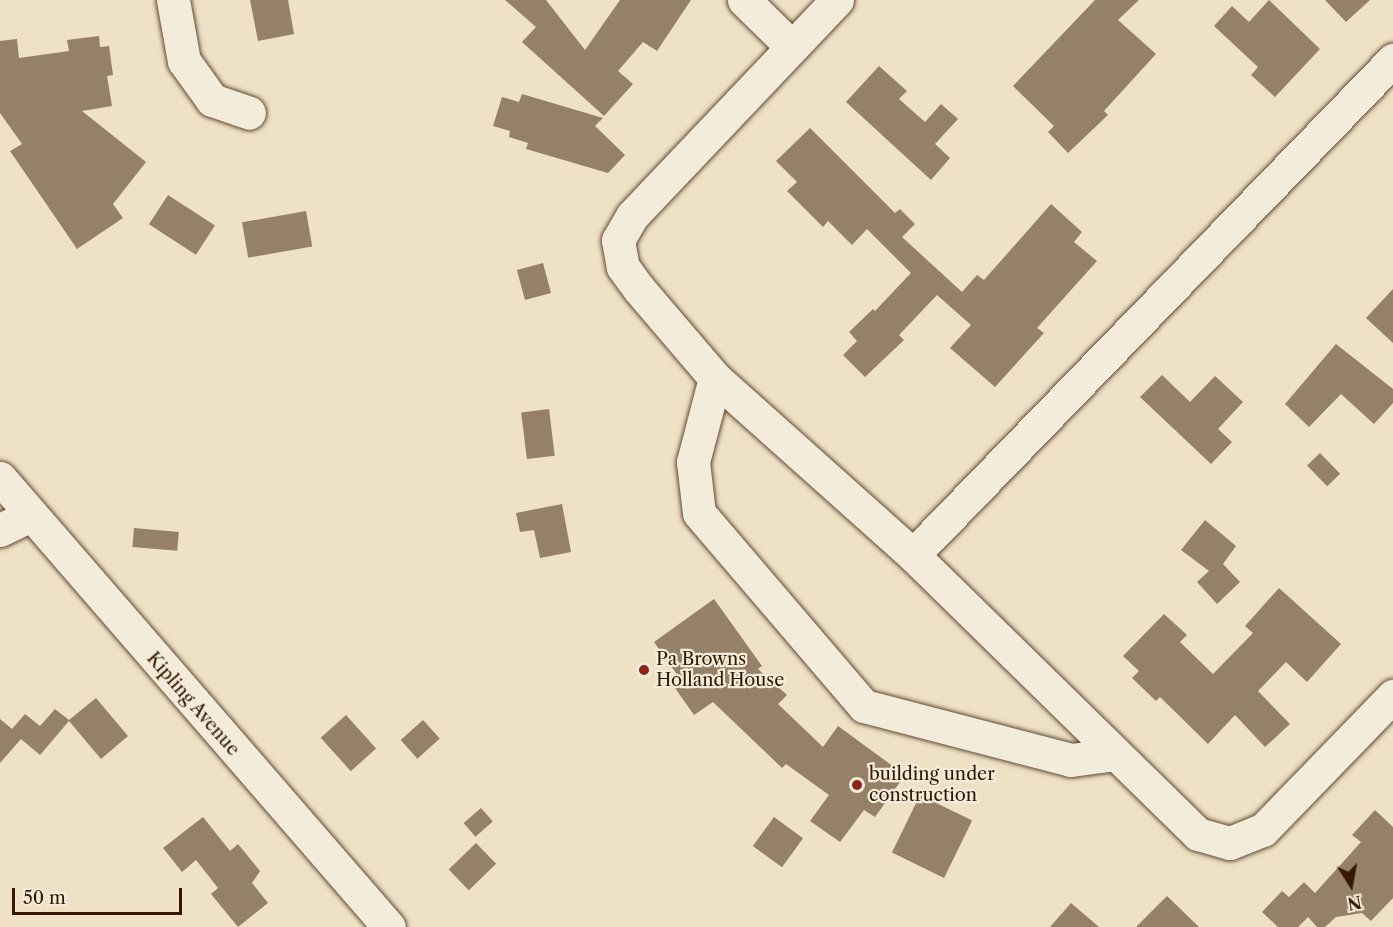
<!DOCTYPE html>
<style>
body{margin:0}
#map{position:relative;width:1393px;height:927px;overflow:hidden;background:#eee1c6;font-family:"Libre Caslon Text",serif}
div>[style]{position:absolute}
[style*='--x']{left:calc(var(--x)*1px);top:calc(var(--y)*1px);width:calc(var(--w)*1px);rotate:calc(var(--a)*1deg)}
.building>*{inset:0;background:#958167;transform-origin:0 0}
.roads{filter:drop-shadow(0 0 2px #624b32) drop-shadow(0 0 2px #624b32)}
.minor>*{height:33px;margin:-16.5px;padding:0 16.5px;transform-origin:16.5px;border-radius:16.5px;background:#f4ecda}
.dots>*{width:16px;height:16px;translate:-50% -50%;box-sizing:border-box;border:3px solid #f4ecda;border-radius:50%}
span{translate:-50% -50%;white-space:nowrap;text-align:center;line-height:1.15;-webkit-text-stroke:4.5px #f4ecda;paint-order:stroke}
.poi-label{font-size:18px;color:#341901}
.left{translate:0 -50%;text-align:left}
.street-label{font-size:18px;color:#341901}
.north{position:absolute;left:1321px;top:855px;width:60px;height:60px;-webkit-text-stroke:4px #f4ecda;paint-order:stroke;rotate:169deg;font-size:16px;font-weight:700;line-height:24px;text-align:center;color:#341901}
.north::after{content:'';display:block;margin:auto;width:21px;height:27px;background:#341901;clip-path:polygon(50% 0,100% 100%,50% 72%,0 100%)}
.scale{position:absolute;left:12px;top:888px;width:170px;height:27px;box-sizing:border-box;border:3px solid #341901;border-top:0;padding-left:8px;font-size:18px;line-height:21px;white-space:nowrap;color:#341901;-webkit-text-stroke:4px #f4ecda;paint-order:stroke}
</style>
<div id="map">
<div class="building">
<i style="clip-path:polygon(250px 0,288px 0,294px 34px,258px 41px)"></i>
<i style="clip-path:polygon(505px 0,546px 0,585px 50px,620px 0,691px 0,657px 51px,643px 42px,618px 71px,633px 84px,604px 116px,522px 42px,536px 27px)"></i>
<i style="clip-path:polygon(1095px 0,1139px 0,1118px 20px,1156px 54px,1104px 111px,1108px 115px,1068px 153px,1048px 132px,1054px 126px,1013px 86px)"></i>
<i style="clip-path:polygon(1269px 0,1320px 49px,1275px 97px,1251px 75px,1258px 67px,1214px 26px,1232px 6px,1249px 22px)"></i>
<i style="clip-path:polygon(1325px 0,1370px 0,1346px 22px)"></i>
<i style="clip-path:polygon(99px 36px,100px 47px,109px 46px,113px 75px,107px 76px,112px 106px,82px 111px,146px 162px,113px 204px,123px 218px,77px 249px,10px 151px,22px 144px,0 113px,0 41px,17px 39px,19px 58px,69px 51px,67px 40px)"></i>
<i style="clip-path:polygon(879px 66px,907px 91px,899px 99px,925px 122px,941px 104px,958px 119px,935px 144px,950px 158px,931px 180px,846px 102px)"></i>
<i style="clip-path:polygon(522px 94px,603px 118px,595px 126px,625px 155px,608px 173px,526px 149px,528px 143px,509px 137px,510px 131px,493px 126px,502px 97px,519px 102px)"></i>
<i style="clip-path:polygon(810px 128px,895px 213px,900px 209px,915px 224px,902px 237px,962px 292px,977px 275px,984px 280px,1051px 204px,1082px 232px,1074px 242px,1097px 261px,1037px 328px,1044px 333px,995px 387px,950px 348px,971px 325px,937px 295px,899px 335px,904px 340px,865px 377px,843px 355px,857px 341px,849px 332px,873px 309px,875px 311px,911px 273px,867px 229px,852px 245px,828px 221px,823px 227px,787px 191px,797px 182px,776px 161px)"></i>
<i style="left:168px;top:195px;width:56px;height:35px;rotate:33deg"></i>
<i style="left:306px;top:211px;width:36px;height:65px;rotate:80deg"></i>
<i style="left:543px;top:263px;width:31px;height:27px;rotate:75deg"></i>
<i style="clip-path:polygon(1393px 289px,1393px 343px,1366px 318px)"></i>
<i style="clip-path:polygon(1336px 344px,1393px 389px,1393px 403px,1374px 424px,1341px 394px,1309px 427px,1285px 404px)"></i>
<i style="clip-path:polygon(1162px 375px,1190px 402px,1215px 376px,1243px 402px,1218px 429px,1232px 442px,1211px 464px,1140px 397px)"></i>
<i style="left:549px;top:409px;width:47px;height:28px;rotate:83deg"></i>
<i style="left:1320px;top:453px;width:29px;height:18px;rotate:46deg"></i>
<i style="clip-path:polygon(562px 504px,571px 552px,540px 558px,534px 530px,520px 532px,516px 513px)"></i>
<i style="clip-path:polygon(1205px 520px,1236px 546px,1223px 564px,1240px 582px,1217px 604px,1197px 582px,1209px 571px,1181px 550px)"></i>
<i style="left:134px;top:528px;width:45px;height:19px;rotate:5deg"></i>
<i style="clip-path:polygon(1279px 588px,1341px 644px,1307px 682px,1286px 662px,1258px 691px,1290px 724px,1265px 747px,1235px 715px,1208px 744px,1160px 697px,1156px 701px,1132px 678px,1139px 671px,1123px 656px,1164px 614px,1187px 635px,1180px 642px,1213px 674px,1253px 633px,1245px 626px)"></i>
<i style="clip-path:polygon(714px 599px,762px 666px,758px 669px,787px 695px,778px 704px,823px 747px,838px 726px,905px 775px,875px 817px,864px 810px,840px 842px,810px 821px,829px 795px,786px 764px,782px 768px,713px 702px,694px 715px,675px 688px,683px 683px,654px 642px)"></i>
<i style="clip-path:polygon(96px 698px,128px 736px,101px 759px,69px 721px,40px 755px,21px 739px,0 763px,0 719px,12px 729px,25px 714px,40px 726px,55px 709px,69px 720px)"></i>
<i style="left:346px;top:715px;width:45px;height:34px;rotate:48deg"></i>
<i style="left:423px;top:720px;width:25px;height:30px;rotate:48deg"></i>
<i style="left:920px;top:795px;width:58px;height:64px;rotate:26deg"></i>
<i style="left:481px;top:808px;width:18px;height:23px;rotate:49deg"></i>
<i style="clip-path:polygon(1375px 810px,1393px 827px,1393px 898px,1371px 921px,1362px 913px,1336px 917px,1325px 927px,1317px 927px,1308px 917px,1298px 927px,1278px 927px,1262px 912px,1282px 891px,1289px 897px,1304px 882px,1315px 893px,1361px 842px,1352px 835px)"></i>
<i style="clip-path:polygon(203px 817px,230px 851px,238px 844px,260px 871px,252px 883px,268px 903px,238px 927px,211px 894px,218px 888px,196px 860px,182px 872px,163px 848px)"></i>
<i style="left:774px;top:817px;width:36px;height:36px;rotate:36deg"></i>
<i style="left:476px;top:843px;width:29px;height:38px;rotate:46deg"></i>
<i style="clip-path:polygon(1167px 896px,1199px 927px,1136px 927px)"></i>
<i style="clip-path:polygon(1071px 903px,1099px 927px,1050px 927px)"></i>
</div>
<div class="roads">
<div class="minor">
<i style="--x:173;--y:0;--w:62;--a:79.8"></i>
<i style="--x:184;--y:61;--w:48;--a:54.3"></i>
<i style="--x:212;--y:100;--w:39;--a:19"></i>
<i style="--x:744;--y:0;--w:66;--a:44.4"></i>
<i style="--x:837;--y:0;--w:298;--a:133.5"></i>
<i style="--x:632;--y:216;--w:28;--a:120"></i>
<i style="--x:618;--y:240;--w:27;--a:80"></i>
<i style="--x:623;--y:267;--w:27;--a:54"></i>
<i style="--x:639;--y:289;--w:117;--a:49.5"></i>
<i style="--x:715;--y:378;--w:266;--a:41.8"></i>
<i style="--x:913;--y:555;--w:399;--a:44.4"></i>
<i style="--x:1198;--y:834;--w:33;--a:16"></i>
<i style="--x:1230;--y:843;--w:35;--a:-22"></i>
<i style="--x:1263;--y:830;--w:187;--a:-45.9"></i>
<i style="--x:715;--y:378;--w:87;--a:104.7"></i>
<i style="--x:693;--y:462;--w:51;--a:83.3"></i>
<i style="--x:699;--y:513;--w:254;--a:49.5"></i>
<i style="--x:864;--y:706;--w:214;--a:14.6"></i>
<i style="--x:1071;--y:760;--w:44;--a:-7.8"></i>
<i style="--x:0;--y:478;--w:594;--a:49.1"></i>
<i style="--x:0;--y:530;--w:32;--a:-26"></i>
<i style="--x:913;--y:555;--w:690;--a:-45.88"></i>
</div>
</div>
<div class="dots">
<i style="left:644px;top:670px;background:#8f2418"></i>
<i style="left:857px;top:785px;background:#8f2418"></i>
</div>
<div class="poi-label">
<span class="left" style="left:656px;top:670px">Pa Browns<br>Holland House</span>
<span class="left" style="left:869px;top:785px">building under<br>construction</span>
</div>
<div class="street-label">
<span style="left:193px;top:704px;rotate:49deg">Kipling Avenue</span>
</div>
<div class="north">N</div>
<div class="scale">50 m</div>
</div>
